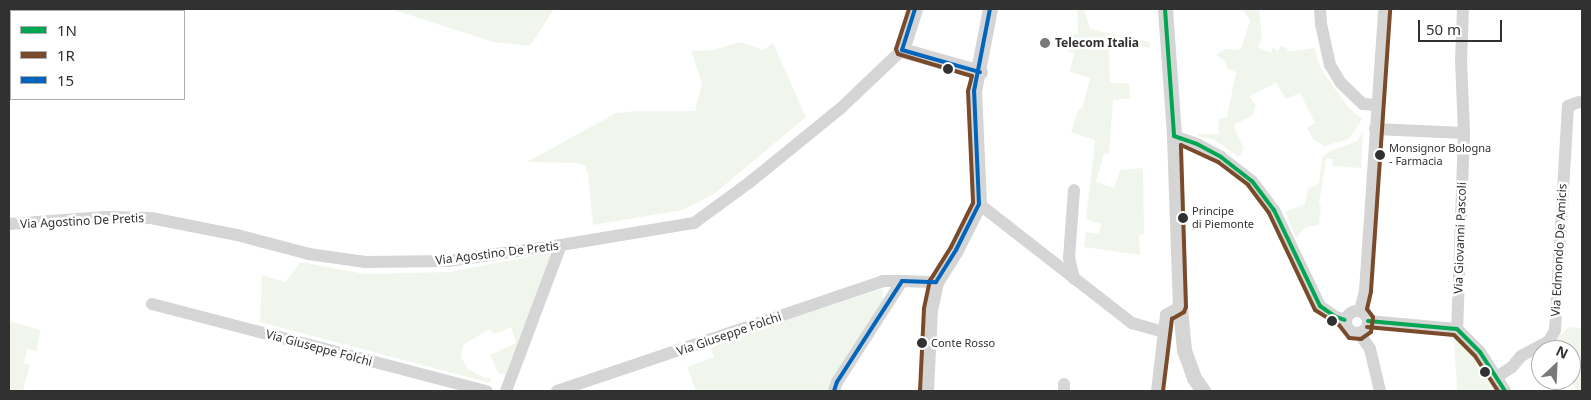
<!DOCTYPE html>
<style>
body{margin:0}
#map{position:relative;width:1591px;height:400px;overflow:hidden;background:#fff;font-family:"Noto Sans",sans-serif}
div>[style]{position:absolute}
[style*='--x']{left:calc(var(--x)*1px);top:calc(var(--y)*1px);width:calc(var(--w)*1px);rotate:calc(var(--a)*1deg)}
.green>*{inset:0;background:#f1f6ed}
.minor>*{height:12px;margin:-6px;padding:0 6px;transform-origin:6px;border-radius:6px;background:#d5d5d5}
.minor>.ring{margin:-6px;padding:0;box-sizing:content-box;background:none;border:12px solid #d5d5d5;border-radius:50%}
.tertiary>*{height:15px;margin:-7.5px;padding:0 7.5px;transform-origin:7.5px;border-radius:7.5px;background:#d5d5d5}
.bus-1>*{height:4px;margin:-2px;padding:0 2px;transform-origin:2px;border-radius:2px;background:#00a651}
.bus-2>*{height:4px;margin:-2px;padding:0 2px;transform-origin:2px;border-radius:2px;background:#7a4b2a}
.bus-3>*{height:4px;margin:-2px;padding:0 2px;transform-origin:2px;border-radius:2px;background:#0065bd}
.dots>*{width:14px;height:14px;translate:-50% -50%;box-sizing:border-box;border:2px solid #fff;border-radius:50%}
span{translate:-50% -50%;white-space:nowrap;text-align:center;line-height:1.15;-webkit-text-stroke:5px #fff;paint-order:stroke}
.bus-label{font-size:11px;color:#313131}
.left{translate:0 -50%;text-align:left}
.poi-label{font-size:12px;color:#313131;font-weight:700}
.street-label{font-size:12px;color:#313131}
.frame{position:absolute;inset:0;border:10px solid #313131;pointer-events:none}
.legend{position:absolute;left:10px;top:10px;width:175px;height:90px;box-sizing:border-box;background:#fff;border:1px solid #adadad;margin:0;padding:6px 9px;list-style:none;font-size:15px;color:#313131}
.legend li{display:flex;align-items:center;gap:10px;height:25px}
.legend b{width:25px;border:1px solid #adadad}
.north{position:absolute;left:1531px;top:340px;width:50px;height:50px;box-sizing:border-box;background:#fff;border:1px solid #adadad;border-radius:50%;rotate:25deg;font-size:14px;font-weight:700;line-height:20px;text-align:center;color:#313131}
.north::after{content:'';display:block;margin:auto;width:18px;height:22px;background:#797979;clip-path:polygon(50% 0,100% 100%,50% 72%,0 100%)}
.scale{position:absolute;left:1418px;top:20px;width:84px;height:22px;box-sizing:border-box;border:2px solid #313131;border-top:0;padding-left:6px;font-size:15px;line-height:18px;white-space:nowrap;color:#313131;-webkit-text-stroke:4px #fff;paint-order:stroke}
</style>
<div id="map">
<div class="green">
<i style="clip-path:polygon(391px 9px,554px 9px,530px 46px,493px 42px)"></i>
<i style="clip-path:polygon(1077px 9px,1084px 9px,1090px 29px,1150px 42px,1150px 48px,1121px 41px,1109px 49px,1110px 83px,1129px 83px,1130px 98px,1113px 100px,1109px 154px,1104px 153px,1096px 182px,1114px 188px,1120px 170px,1143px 168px,1144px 234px,1139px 235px,1140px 255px,1084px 247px,1086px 232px,1099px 234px,1101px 224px,1086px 219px,1095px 140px,1071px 132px,1079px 109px,1082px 109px,1090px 78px,1070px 72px,1074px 53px,1068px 51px,1072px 34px,1078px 34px)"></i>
<i style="clip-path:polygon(1243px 9px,1259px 9px,1262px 36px,1258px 47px,1271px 53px,1273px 48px,1278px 51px,1281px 46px,1288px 48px,1286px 52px,1314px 48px,1321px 69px,1348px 107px,1362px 119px,1352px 135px,1346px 140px,1324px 146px,1313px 139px,1307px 128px,1315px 123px,1300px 93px,1286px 99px,1276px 83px,1249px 96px,1256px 106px,1252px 116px,1233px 125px,1244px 148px,1239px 157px,1213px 139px,1198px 136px,1199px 134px,1219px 134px,1218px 119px,1227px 117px,1236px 72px,1227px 69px,1225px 61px,1216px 55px,1226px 49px,1236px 50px,1241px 48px,1250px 21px)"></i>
<i style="clip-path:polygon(741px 42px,763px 50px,773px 43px,806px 117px,714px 194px,683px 210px,593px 225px,588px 174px,585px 166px,579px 163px,527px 162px,616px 113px,636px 111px,695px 111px,702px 83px,691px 51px,712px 50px)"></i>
<i style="clip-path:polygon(1363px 132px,1361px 168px,1332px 166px,1333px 159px,1326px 159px,1319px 204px,1321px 206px,1319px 225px,1306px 227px,1296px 238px,1285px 212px,1305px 204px,1308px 189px,1319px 183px,1322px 158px,1328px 152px,1357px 141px)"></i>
<i style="clip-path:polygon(553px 252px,505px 375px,498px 373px,490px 355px,516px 343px,511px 327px,495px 334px,490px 329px,463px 345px,461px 357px,468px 369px,485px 378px,491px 378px,490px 383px,260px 322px,262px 275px,285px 282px,301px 262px,365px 274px,449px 272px)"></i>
<i style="clip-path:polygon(882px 289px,883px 301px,830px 391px,696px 391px,687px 367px,714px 357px,710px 345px)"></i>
<i style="clip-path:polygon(9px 321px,40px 330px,37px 351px,27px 349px,24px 363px,30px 365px,23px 391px,9px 391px)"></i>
<i style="clip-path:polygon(1568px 327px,1582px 328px,1582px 391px,1578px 391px,1569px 380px,1571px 380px,1571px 350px,1547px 350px)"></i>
<i style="clip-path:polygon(1454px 335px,1458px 335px,1479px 358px,1499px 391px,1457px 391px)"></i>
</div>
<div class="minor">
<i style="--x:1320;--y:9;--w:15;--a:86"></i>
<i style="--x:1321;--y:24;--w:42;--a:77.6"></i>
<i style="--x:1330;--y:65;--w:21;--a:59"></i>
<i style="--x:1341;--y:83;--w:30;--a:44"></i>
<i style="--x:1363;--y:104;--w:14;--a:4"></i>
<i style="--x:1463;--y:9;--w:51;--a:92.2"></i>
<i style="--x:1461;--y:60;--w:73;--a:87.6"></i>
<i style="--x:1464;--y:133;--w:196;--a:92"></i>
<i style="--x:1457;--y:329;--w:33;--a:45"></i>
<i style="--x:1480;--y:352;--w:46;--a:57.3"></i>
<i style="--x:1375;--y:129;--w:89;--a:2.6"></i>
<i style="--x:1174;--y:136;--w:24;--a:19"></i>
<i style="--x:1197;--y:144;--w:27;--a:28"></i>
<i style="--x:1221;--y:157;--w:39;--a:38"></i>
<i style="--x:1252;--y:181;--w:36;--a:53"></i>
<i style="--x:1274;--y:210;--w:106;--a:64.4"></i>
<i style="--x:1320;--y:306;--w:19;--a:35"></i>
<i style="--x:1336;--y:317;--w:9;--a:18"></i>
<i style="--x:979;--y:204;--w:194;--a:37.9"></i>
<i style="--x:1132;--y:323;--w:32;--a:16"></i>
<i style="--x:9;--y:224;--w:97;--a:-4.1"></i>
<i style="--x:106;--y:217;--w:45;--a:1.3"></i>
<i style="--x:151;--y:218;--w:88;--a:11.2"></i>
<i style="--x:237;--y:235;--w:74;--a:14.8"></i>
<i style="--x:309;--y:254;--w:57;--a:8.1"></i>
<i style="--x:365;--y:262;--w:83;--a:-0.7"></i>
<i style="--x:448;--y:261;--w:114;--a:-8.1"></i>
<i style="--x:561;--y:245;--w:135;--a:-9.4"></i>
<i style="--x:694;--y:223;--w:69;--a:-36.2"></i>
<i style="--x:750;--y:182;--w:117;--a:-39.1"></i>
<i style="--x:841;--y:108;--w:84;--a:-43.6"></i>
<i style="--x:1074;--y:279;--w:22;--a:-103"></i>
<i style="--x:1069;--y:258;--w:68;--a:-85.8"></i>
<i style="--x:152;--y:304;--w:346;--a:14.6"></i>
<i class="ring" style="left:1346px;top:311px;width:10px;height:10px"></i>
<i style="--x:1360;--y:311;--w:21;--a:-76"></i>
<i style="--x:1365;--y:291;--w:283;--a:-86.1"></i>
<i style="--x:1368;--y:321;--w:89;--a:5.1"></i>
<i style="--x:1359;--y:333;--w:19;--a:55"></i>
<i style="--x:1370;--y:349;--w:43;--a:76.6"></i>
<i style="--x:1497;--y:377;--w:18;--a:-34"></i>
<i style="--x:1512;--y:367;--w:14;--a:-51"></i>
<i style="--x:1521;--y:356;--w:32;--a:-28"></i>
<i style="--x:1549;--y:341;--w:13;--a:-61"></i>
<i style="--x:1555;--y:330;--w:224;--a:-86.7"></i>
<i style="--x:1568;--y:106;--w:12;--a:-20"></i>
<i style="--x:1064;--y:384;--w:7;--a:90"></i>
<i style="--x:506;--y:391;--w:156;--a:-69.4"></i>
<i style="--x:557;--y:391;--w:344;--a:-18.6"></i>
<i style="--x:883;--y:281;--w:19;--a:0"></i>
<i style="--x:834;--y:391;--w:9;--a:-72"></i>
<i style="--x:837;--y:382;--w:120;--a:-57.2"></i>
<i style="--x:902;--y:281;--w:34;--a:2"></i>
<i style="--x:1157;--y:391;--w:77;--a:-83.2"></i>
<i style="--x:1166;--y:315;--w:16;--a:-30"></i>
</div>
<div class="tertiary">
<i style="--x:915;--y:9;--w:43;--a:107.6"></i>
<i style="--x:902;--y:50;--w:81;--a:15.8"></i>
<i style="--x:1165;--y:9;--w:127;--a:85.9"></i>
<i style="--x:1174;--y:136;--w:171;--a:88"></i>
<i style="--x:1180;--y:307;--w:43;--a:84.7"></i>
<i style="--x:1184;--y:350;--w:30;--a:70"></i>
<i style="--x:1194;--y:378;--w:16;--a:55"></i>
<i style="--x:926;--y:391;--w:81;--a:-87.2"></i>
<i style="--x:930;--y:310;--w:29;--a:-78"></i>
<i style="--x:936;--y:282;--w:38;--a:-58"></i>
<i style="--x:956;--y:250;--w:51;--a:-63.4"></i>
<i style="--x:979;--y:204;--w:113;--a:-92.5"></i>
<i style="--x:974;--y:91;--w:84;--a:-79"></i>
</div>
<div class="bus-1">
<i style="--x:1165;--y:9;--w:127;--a:85.9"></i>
<i style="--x:1174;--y:136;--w:24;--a:19"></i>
<i style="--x:1197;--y:144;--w:27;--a:28"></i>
<i style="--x:1221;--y:157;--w:39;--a:38"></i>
<i style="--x:1252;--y:181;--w:36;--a:53"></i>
<i style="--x:1274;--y:210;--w:106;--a:64.4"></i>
<i style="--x:1320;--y:306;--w:19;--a:35"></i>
<i style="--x:1336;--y:317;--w:9;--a:18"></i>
<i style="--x:1368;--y:321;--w:89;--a:5.1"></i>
<i style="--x:1457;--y:329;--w:33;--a:45"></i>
<i style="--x:1480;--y:352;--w:46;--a:57.3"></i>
</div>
<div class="bus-2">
<i style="--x:909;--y:9;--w:42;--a:108"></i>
<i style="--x:896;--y:49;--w:5;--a:68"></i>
<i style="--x:898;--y:54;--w:77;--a:16.6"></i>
<i style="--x:972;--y:76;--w:16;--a:105"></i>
<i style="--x:968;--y:91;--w:112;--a:87.4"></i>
<i style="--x:973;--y:203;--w:49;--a:116.6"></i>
<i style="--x:951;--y:247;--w:39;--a:122"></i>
<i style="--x:930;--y:280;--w:30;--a:102"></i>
<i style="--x:924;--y:309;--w:82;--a:92.8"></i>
<i style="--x:1367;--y:327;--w:87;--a:5.3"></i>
<i style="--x:1454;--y:335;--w:30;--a:45"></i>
<i style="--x:1475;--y:356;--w:42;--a:56.7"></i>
<i style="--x:1163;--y:391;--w:73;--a:-82.9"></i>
<i style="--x:1172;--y:319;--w:14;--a:-30"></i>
<i style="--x:1184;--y:312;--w:5;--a:-68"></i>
<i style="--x:1186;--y:307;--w:162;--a:-91.8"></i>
<i style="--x:1181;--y:145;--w:41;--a:24.7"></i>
<i style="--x:1218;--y:162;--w:38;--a:37"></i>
<i style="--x:1248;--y:185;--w:35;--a:53"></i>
<i style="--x:1269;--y:213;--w:107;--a:64.6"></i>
<i style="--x:1315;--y:310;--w:28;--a:32"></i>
<i style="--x:1339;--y:325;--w:16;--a:52"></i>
<i style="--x:1349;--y:338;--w:12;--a:5"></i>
<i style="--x:1361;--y:339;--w:12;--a:-35"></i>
<i style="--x:1371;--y:332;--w:15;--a:-82"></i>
<i style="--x:1373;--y:317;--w:10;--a:-127"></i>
<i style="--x:1367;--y:309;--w:18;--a:-77"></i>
<i style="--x:1371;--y:291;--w:283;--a:-86.1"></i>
</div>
<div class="bus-3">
<i style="--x:915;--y:9;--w:43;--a:107.6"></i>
<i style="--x:902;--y:50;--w:81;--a:15.8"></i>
<i style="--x:834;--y:391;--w:9;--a:-72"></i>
<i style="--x:837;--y:382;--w:120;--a:-57.2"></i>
<i style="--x:902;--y:281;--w:34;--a:2"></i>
<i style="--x:936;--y:282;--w:38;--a:-58"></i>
<i style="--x:956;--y:250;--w:51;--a:-63.4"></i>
<i style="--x:979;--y:204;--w:113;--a:-92.5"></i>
<i style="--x:974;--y:91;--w:84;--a:-79"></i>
</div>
<div class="dots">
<i style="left:1045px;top:43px;background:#797979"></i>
<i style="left:948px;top:69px;background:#313131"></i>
<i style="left:1380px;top:155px;background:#313131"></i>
<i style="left:1183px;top:218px;background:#313131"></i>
<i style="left:1332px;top:321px;background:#313131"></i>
<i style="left:922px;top:343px;background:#313131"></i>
<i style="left:1485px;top:372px;background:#313131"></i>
</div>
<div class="bus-label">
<span class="left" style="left:1389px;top:155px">Monsignor Bologna<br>- Farmacia</span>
<span class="left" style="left:1192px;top:218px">Principe<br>di Piemonte</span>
<span class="left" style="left:931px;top:343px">Conte Rosso</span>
</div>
<div class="poi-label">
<span class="left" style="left:1055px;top:43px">Telecom Italia</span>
</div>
<div class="street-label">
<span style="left:82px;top:221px;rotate:-3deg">Via Agostino De Pretis</span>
<span style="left:1460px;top:238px;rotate:-88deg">Via Giovanni Pascoli</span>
<span style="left:1559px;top:250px;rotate:-87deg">Via Edmondo De Amicis</span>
<span style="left:497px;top:253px;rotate:-7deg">Via Agostino De Pretis</span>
<span style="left:729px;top:334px;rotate:-19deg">Via Giuseppe Folchi</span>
<span style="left:319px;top:348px;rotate:15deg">Via Giuseppe Folchi</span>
</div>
<div class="frame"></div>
<ul class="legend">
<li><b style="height:6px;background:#00a651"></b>1N</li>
<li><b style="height:6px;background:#7a4b2a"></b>1R</li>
<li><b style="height:6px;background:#0065bd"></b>15</li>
</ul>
<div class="north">N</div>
<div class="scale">50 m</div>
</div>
